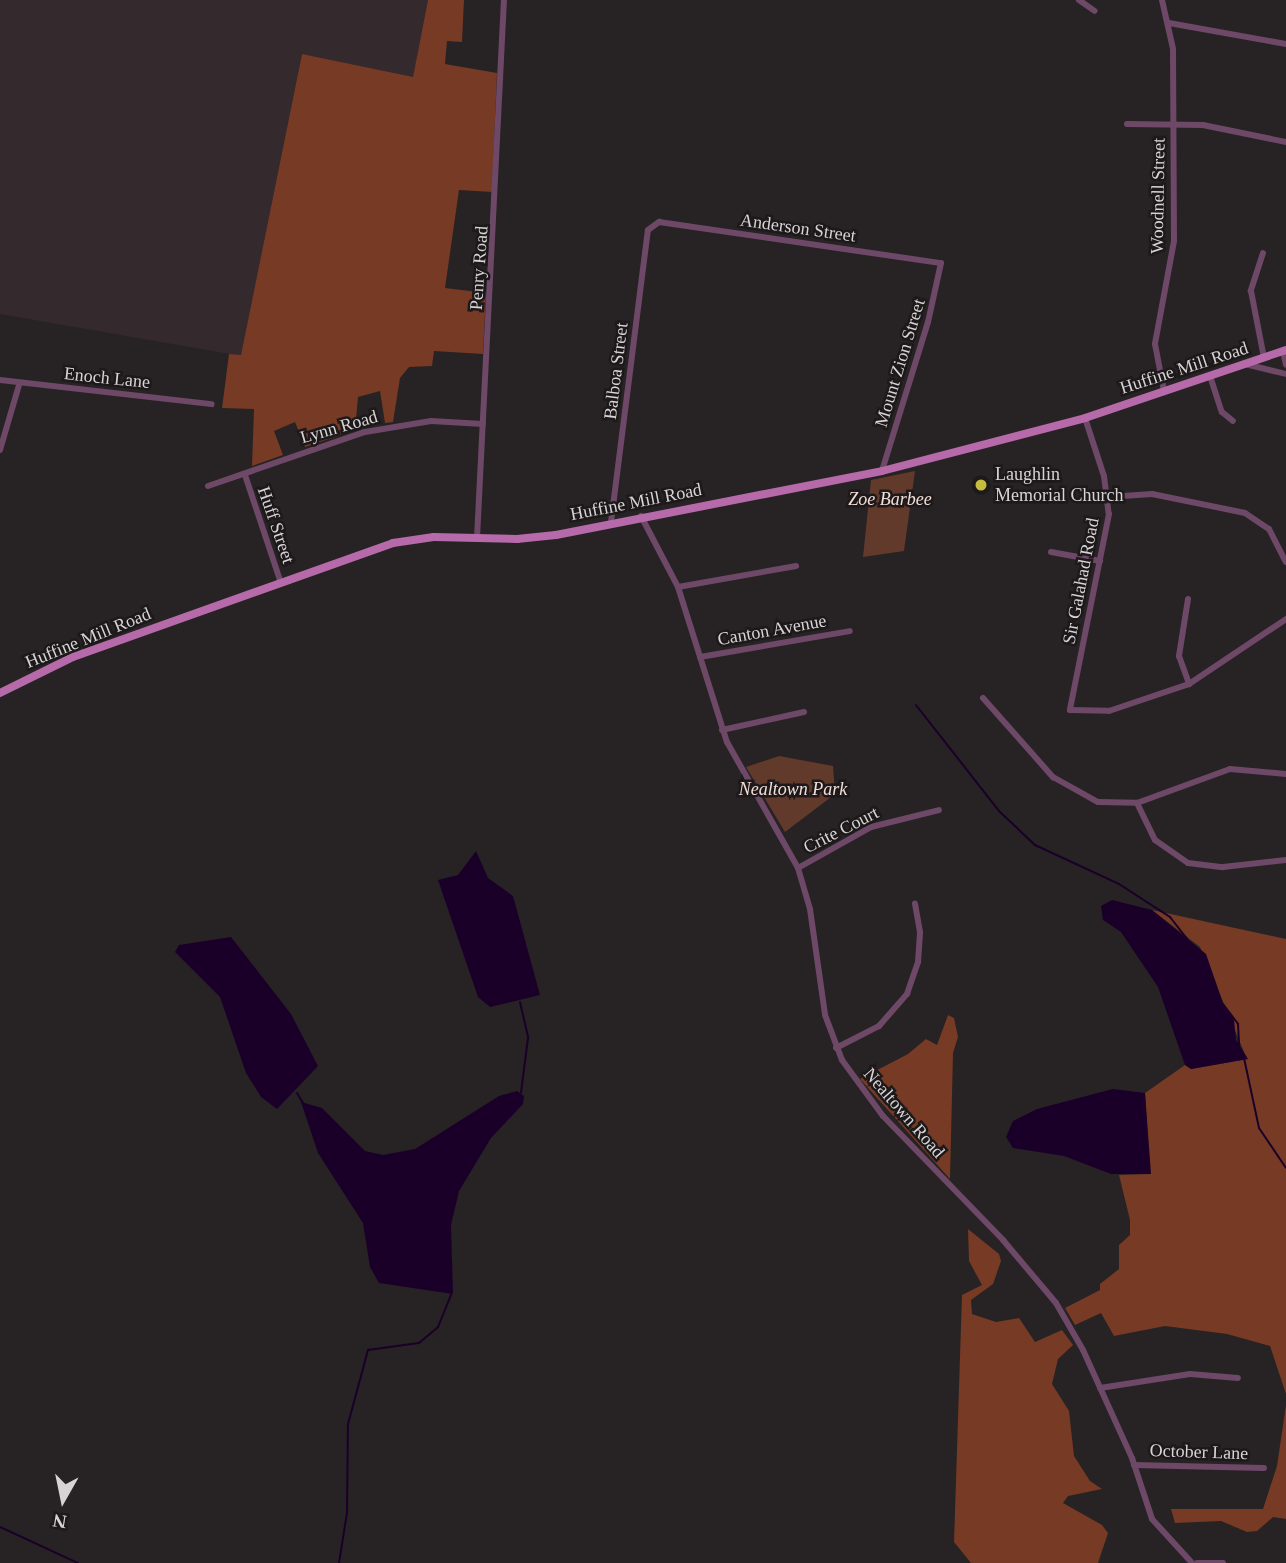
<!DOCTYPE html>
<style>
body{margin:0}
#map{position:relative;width:1286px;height:1563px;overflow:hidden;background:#272224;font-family:Georgia,serif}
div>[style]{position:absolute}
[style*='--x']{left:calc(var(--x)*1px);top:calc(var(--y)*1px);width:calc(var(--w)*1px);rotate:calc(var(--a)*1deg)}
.built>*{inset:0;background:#34292d}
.green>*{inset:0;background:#623a2c}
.forest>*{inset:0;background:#763a25}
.water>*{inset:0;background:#1a0029}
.stream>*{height:2px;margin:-1px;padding:0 1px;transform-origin:1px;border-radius:1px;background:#1a0029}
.minor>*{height:6px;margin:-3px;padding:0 3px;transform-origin:3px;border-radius:3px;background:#6d4867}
.major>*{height:8px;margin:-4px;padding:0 4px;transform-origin:4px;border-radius:4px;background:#b66aaa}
.dots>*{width:19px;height:19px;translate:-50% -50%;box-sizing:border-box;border:4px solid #1d191a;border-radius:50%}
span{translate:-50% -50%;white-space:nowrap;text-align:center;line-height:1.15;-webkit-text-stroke:5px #1d191a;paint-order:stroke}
.street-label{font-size:18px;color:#d7d4d5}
.poi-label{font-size:18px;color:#d7d4d5}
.left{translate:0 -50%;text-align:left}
.park-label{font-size:18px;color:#f2ded7;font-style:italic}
.north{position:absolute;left:28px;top:1465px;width:70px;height:70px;-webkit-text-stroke:5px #1d191a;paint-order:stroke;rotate:189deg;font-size:19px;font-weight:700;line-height:28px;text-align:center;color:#d7d4d5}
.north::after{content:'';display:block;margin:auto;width:24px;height:32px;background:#d7d4d5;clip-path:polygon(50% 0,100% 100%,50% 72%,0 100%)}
</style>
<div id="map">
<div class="built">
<i style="clip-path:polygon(0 0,428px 0,413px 78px,302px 54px,241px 356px,0 314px)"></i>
</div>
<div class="green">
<i style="clip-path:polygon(915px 471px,904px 551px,863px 557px,871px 480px)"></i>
<i style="clip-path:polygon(779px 756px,833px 766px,835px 794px,785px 832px,746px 767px)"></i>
</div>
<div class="forest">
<i style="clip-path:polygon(428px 0,464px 0,462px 42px,447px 41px,445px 64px,497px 73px,492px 192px,459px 190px,445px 288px,486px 293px,483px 354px,434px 351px,432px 366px,409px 367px,400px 378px,393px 422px,385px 423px,380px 391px,358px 397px,355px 430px,305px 447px,295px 422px,274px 431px,283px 455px,252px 466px,254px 409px,222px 408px,229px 354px,241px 355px,302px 54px,413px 77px)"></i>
<i style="clip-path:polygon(1152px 910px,1286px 939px,1286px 1394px,1270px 1346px,1227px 1334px,1165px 1326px,1114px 1336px,1101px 1313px,1075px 1325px,1065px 1308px,1100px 1290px,1100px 1284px,1119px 1269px,1119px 1245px,1130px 1235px,1130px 1220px,1119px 1175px,1150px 1174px,1145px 1093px,1185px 1065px,1191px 1069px,1247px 1059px,1200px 947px)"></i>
<i style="clip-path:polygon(948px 1015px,954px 1018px,958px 1037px,953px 1053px,950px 1179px,860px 1079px,908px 1054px,926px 1039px,937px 1045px)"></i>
<i style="clip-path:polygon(968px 1229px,999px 1254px,1001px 1261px,993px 1284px,971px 1300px,972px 1314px,996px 1322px,1019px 1318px,1035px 1342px,1062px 1330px,1073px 1345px,1058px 1359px,1052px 1384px,1069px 1411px,1074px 1456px,1090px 1481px,1102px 1489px,1068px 1496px,1063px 1503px,1102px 1525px,1108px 1533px,1098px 1563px,971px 1563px,954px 1542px,962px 1295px,982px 1285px,969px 1261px)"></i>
<i style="clip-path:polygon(1286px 1405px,1286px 1519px,1273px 1517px,1257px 1531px,1247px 1532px,1221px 1521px,1175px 1523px,1171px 1509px,1263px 1509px,1277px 1466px)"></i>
</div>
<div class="water">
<i style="clip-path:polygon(476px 851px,488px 878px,513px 896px,540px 995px,490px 1007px,478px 997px,438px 880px,458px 875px)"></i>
<i style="clip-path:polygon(1112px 900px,1152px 910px,1206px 954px,1223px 1003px,1234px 1020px,1236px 1040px,1248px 1059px,1191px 1069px,1185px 1065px,1158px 987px,1121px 932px,1103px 920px,1101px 906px)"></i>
<i style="clip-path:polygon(231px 937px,291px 1014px,318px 1066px,277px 1109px,261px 1097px,246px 1073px,220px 997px,175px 952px,179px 945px)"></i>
<i style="clip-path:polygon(1113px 1089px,1145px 1093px,1151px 1174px,1111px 1174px,1064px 1156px,1013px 1148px,1006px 1137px,1013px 1121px,1037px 1109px)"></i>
<i style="clip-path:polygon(517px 1091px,524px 1096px,523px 1104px,491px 1138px,459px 1191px,451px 1225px,453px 1294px,379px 1283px,370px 1267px,363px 1223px,318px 1153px,301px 1102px,322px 1108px,365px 1151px,383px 1155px,415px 1149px,499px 1096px)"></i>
</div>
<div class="stream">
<i style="--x:916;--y:705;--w:136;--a:51.9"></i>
<i style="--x:1000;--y:812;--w:48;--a:43.3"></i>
<i style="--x:1035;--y:845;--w:93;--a:24.9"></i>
<i style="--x:1119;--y:884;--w:61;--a:32.9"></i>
<i style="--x:1170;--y:917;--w:28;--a:52"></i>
<i style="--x:520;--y:1002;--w:37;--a:77"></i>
<i style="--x:528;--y:1038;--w:55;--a:97.3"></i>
<i style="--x:1223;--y:1004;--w:25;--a:53"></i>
<i style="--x:1238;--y:1024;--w:22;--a:87"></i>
<i style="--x:1244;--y:1058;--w:72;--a:77.9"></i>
<i style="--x:1259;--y:1128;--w:48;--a:56"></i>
<i style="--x:297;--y:1093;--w:12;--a:59"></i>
<i style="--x:0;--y:1527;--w:86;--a:24.8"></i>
<i style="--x:339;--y:1563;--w:51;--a:-80.9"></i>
<i style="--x:347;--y:1513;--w:89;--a:-89.4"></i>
<i style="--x:348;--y:1424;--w:77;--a:-74.9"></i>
<i style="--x:368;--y:1350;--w:51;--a:-7.8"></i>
<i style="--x:419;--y:1343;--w:25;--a:-40"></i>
<i style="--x:438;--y:1327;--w:35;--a:-68"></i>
</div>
<div class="minor">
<i style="--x:1079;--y:0;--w:19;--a:35"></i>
<i style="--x:1162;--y:0;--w:50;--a:77.3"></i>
<i style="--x:1173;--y:49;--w:192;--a:89.7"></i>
<i style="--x:1174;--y:241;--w:105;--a:100.5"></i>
<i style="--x:1155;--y:344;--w:48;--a:79.2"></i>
<i style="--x:1169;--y:23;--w:119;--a:10.2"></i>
<i style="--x:1127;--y:124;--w:76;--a:0.8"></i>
<i style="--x:1203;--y:125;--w:85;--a:11.6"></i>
<i style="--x:1263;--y:253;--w:40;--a:108"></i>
<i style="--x:1251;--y:291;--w:68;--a:79"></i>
<i style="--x:1283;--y:351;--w:14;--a:78"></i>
<i style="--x:1245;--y:364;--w:42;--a:13.7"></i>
<i style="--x:1210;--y:376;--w:38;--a:72"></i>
<i style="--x:1222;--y:412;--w:14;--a:39"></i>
<i style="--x:0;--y:380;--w:213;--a:6.5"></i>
<i style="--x:1085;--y:418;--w:61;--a:71.9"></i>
<i style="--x:1104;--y:476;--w:38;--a:83"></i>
<i style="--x:1109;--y:514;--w:200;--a:101.3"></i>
<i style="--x:1070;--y:710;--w:39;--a:1"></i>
<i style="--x:1109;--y:711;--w:84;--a:-18.6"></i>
<i style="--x:1189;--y:684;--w:117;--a:-33.8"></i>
<i style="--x:0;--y:450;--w:68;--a:-73.7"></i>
<i style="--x:245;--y:475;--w:114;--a:71.6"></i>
<i style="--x:208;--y:486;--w:166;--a:-19"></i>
<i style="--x:365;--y:432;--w:67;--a:-9.5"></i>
<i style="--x:431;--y:421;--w:52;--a:3.3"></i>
<i style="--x:1108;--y:497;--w:44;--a:-3.9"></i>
<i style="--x:1152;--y:494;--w:95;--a:11.5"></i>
<i style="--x:1245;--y:513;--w:29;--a:34"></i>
<i style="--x:1269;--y:529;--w:37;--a:63"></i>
<i style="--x:641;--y:516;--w:80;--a:62.5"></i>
<i style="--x:678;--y:587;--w:163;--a:72.5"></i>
<i style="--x:727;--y:742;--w:145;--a:60.6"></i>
<i style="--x:798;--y:868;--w:43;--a:73.7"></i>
<i style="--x:810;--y:909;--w:107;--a:81.9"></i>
<i style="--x:825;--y:1015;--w:48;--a:69.3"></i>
<i style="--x:842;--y:1060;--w:69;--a:53.8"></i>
<i style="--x:883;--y:1116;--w:173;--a:45.9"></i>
<i style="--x:1003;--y:1240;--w:82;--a:49.9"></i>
<i style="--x:1056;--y:1303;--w:54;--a:60.1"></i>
<i style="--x:1083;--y:1350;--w:119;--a:65.6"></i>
<i style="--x:1132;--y:1458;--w:64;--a:71.8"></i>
<i style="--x:1152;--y:1519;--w:59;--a:47.7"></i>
<i style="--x:611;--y:522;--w:294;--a:-82.8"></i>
<i style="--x:648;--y:230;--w:14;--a:-36"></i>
<i style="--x:659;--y:222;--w:285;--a:8.3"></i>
<i style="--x:941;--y:263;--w:60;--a:102.4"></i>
<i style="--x:928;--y:322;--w:156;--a:107.2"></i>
<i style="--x:477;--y:538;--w:539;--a:-87.13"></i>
<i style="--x:1051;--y:552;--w:50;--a:10.4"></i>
<i style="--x:678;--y:587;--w:120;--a:-10.1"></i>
<i style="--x:1188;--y:599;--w:58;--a:99"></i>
<i style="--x:1179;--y:656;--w:30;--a:70"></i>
<i style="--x:700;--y:657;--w:152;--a:-9.8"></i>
<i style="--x:983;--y:698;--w:106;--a:48.5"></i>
<i style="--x:1053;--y:777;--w:51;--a:29.1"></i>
<i style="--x:1098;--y:802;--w:39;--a:1"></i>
<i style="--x:1137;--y:803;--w:99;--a:-20.1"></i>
<i style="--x:1230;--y:769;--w:56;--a:5.1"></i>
<i style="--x:722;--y:730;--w:84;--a:-12.4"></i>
<i style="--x:1137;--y:803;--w:41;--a:64.1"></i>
<i style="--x:1155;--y:840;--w:40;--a:34.9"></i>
<i style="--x:1188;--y:863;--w:35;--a:7"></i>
<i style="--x:1223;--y:867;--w:63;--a:-6.3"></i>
<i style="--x:798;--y:868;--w:84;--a:-29.3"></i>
<i style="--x:871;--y:827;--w:70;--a:-14"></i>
<i style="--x:836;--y:1048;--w:48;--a:-27.1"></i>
<i style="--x:879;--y:1026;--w:43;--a:-48.8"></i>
<i style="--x:907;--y:994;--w:34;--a:-71"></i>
<i style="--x:918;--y:962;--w:30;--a:-86"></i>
<i style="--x:920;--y:932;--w:29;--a:-100"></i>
<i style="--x:1100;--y:1388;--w:91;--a:-8.8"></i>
<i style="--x:1190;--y:1374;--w:48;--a:4.8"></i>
<i style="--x:1134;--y:1465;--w:130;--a:1.3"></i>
<i style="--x:1197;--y:1563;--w:26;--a:0"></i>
</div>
<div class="major">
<i style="--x:0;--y:693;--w:81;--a:-26.3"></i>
<i style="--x:73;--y:657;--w:340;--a:-19.6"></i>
<i style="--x:393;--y:543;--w:41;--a:-8.3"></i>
<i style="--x:434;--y:537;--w:83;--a:1.4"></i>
<i style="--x:517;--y:539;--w:39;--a:-6"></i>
<i style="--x:556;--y:535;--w:332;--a:-11.1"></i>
<i style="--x:882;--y:471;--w:210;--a:-14.6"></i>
<i style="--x:1085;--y:418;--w:212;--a:-18.7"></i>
</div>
<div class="dots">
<i style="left:981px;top:485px;background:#c5bc3d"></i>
</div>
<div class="street-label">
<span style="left:1158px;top:196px;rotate:-89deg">Woodnell Street</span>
<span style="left:798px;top:228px;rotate:8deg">Anderson Street</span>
<span style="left:479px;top:268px;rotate:-86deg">Penry Road</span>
<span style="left:900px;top:363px;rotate:-73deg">Mount Zion Street</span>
<span style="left:1184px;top:368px;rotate:-18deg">Huffine Mill Road</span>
<span style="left:616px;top:371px;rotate:-83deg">Balboa Street</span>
<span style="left:107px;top:378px;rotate:6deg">Enoch Lane</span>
<span style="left:339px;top:427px;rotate:-16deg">Lynn Road</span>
<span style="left:636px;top:502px;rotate:-11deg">Huffine Mill Road</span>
<span style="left:276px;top:525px;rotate:71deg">Huff Street</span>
<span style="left:1081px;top:581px;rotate:-79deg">Sir Galahad Road</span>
<span style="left:772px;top:630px;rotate:-10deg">Canton Avenue</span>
<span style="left:88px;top:638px;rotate:-22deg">Huffine Mill Road</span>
<span style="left:841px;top:830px;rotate:-27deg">Crite Court</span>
<span style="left:904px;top:1113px;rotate:49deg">Nealtown Road</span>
<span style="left:1199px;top:1452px;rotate:2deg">October Lane</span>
</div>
<div class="poi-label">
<span class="left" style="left:995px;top:485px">Laughlin<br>Memorial Church</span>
</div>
<div class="park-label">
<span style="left:890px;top:499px">Zoe Barbee</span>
<span style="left:793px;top:789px">Nealtown Park</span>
</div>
<div class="north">N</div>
</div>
